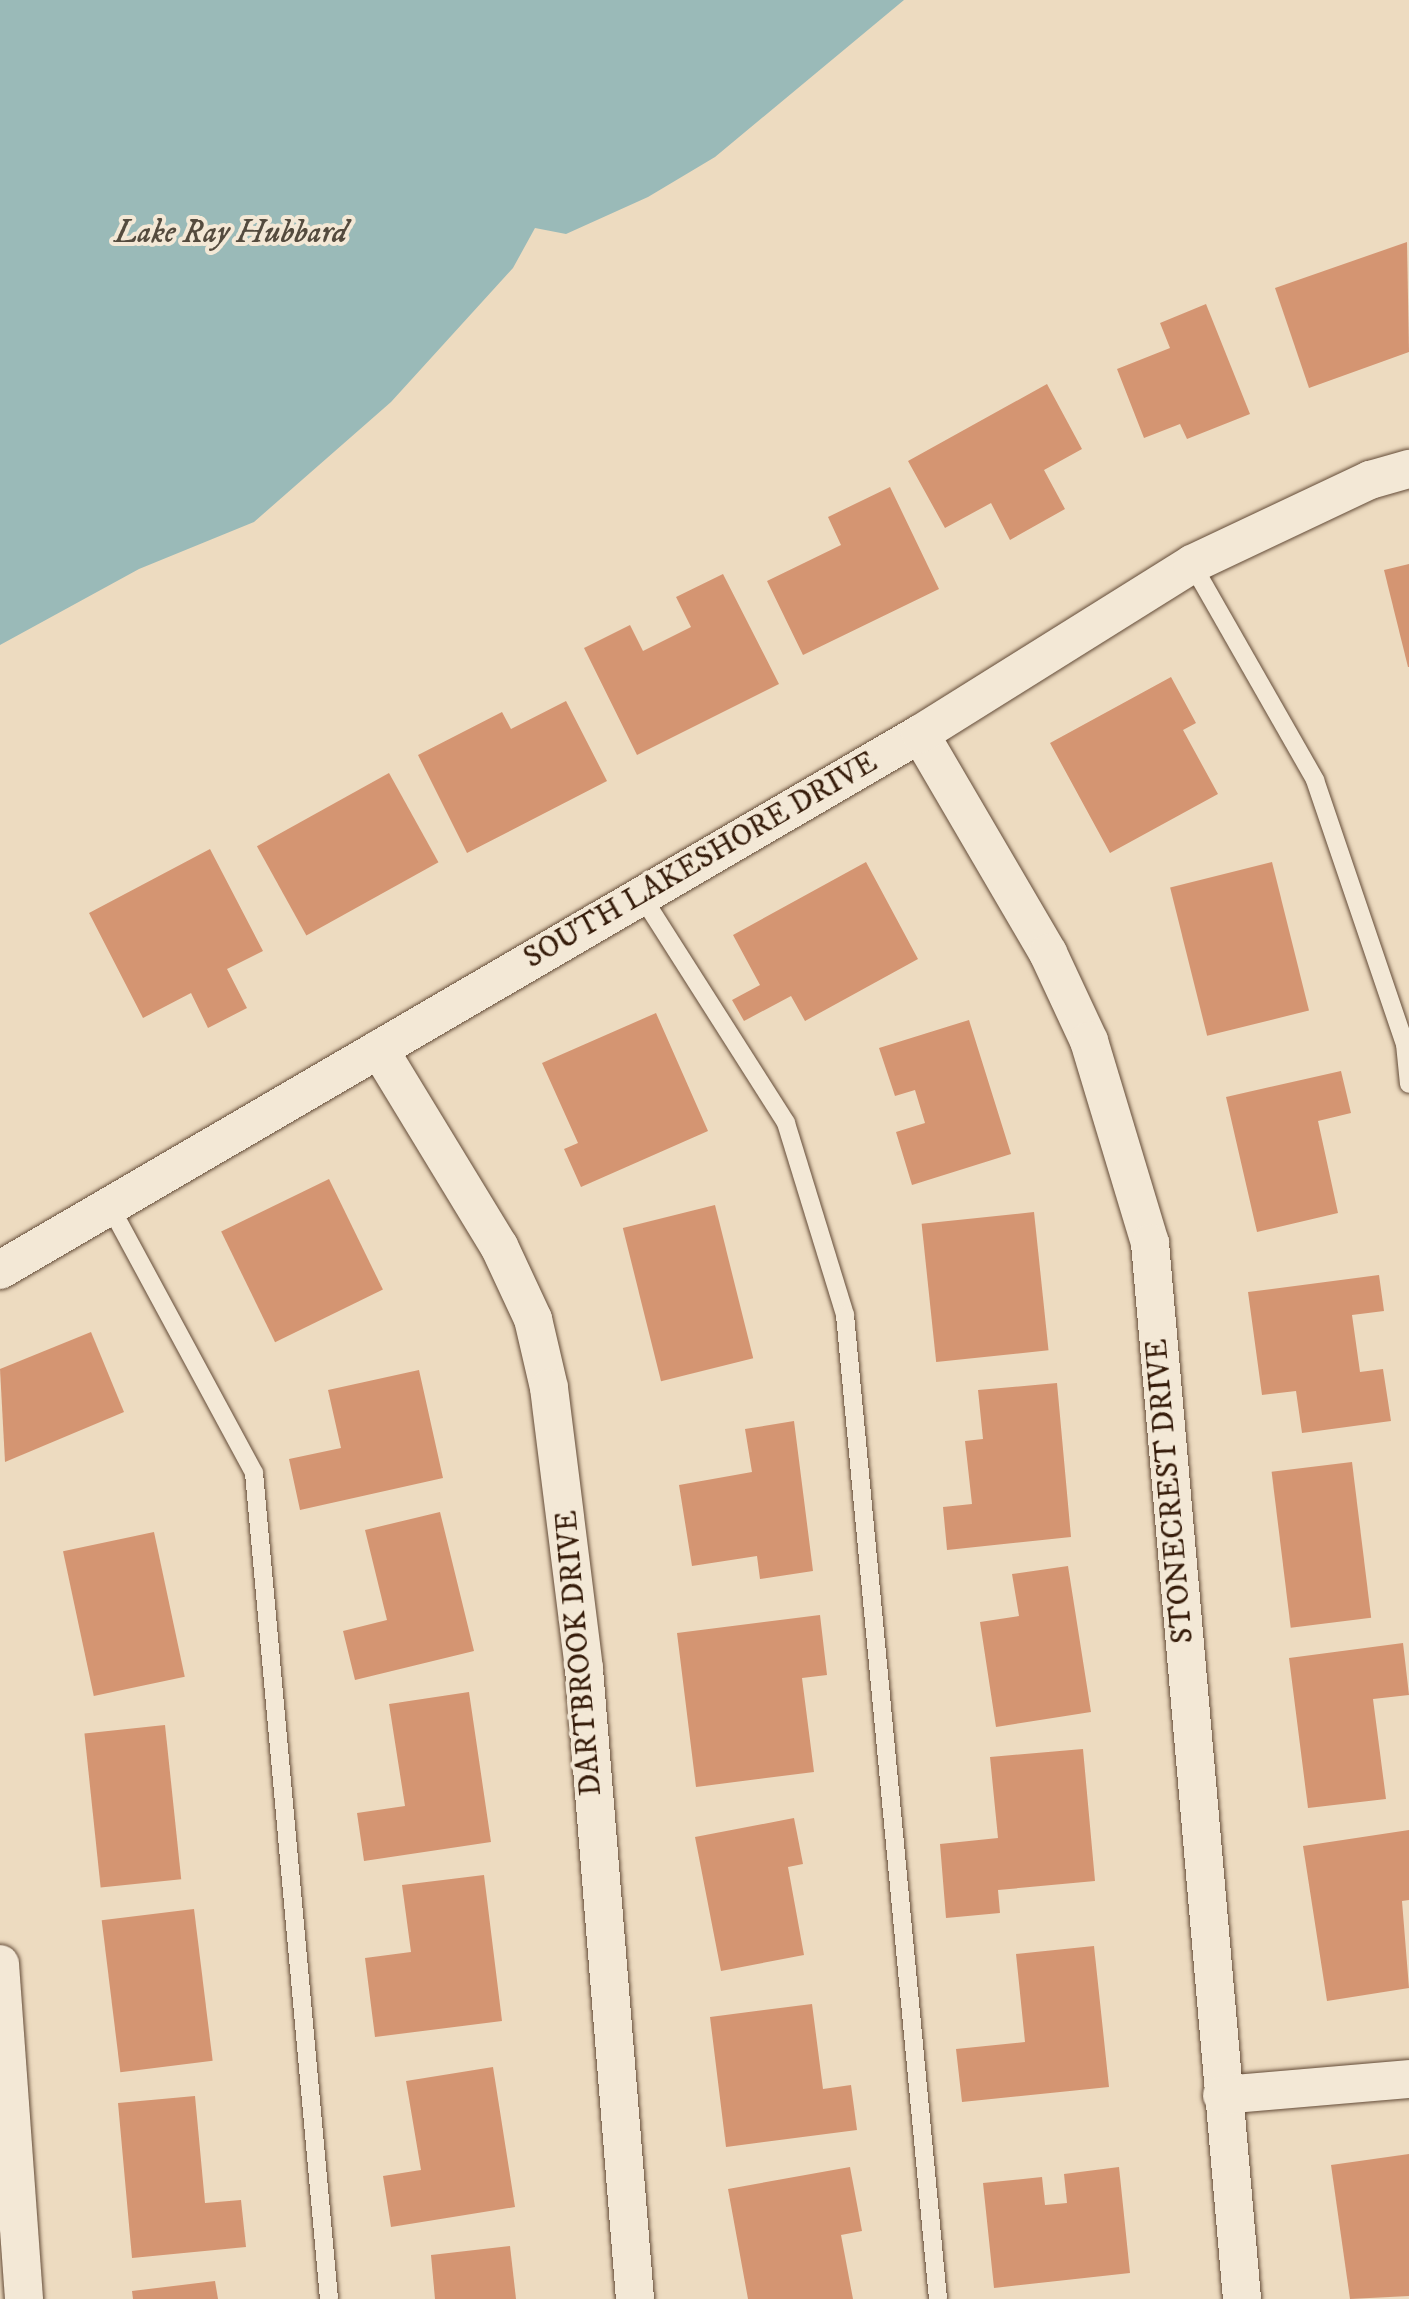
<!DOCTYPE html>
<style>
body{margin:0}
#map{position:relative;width:1409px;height:2299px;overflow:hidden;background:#eddbc0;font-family:"IM FELL DW Pica",serif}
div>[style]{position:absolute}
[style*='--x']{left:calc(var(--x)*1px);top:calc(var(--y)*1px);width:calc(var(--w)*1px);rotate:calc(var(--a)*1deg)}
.water>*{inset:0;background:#9abab8}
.building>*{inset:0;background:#d49572;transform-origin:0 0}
.roads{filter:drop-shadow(0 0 2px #644c38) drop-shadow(0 0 2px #644c38)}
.service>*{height:18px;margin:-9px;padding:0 9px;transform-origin:9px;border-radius:9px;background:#f3e8d6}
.minor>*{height:38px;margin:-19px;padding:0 19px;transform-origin:19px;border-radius:19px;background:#f3e8d6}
span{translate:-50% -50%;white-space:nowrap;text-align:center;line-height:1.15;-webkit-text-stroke:8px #f3e8d6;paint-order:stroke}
.street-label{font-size:30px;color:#361c0a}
.water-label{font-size:32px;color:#544b3e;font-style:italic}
</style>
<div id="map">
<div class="water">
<i style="clip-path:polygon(0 0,904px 0,715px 157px,648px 197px,566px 234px,535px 228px,513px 268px,391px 402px,254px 522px,139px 569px,0 645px)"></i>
</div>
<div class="building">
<i style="clip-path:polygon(1407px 242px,1409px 352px,1309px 388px,1275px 288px)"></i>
<i style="clip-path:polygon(1206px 304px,1250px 414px,1187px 439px,1180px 424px,1144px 438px,1117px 369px,1170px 348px,1160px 323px)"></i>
<i style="clip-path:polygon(1047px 384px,1082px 449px,1044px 470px,1065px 509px,1010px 540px,991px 503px,945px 528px,908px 461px)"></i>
<i style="clip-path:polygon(890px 487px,939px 589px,803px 655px,767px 581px,841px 545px,828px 517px)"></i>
<i style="clip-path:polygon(1409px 564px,1409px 667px,1408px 667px,1384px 570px)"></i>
<i style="clip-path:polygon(723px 574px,779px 684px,637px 755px,584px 648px,630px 625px,643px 651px,691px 627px,676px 597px)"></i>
<i style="clip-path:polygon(1171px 677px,1196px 723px,1183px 730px,1218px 794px,1110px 853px,1050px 743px)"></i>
<i style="clip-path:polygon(566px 701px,607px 781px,467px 853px,418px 755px,502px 712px,511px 729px)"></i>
<i style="left:389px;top:773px;width:102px;height:151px;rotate:61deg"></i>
<i style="clip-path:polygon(210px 849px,263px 951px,227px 969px,247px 1008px,208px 1028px,191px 993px,143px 1018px,89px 913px)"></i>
<i style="clip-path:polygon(866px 862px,918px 959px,805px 1021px,791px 996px,744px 1021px,732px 1000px,760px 985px,733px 935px)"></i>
<i style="left:1272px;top:862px;width:153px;height:105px;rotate:76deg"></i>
<i style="clip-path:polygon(656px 1013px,708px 1131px,581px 1187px,564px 1149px,578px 1143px,542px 1063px)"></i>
<i style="clip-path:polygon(969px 1020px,1011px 1154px,912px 1185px,896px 1132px,925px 1123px,915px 1090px,895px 1096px,879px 1048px)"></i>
<i style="clip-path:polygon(1341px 1071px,1351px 1113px,1318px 1121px,1338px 1213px,1257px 1232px,1226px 1097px)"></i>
<i style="left:329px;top:1179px;width:123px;height:120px;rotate:64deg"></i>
<i style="left:715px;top:1205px;width:158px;height:95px;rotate:76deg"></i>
<i style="left:1034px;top:1212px;width:139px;height:113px;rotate:84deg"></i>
<i style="clip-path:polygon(1379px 1275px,1384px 1311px,1352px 1315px,1360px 1372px,1383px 1369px,1391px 1421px,1302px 1433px,1296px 1391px,1262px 1395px,1248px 1292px)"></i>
<i style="clip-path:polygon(91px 1332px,124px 1412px,5px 1462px,0 1369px)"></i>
<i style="clip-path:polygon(419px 1370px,443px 1478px,300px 1510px,289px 1459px,341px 1448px,328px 1390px)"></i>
<i style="clip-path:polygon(1057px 1383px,1071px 1537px,947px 1550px,943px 1507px,972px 1504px,965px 1441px,983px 1439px,978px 1390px)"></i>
<i style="clip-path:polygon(794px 1421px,813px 1571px,760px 1579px,757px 1556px,692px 1566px,679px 1485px,752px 1472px,745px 1429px)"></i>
<i style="left:1352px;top:1462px;width:157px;height:81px;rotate:83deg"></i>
<i style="clip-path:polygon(440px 1512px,474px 1651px,355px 1680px,343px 1631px,387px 1620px,365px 1530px)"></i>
<i style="left:154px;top:1532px;width:148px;height:93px;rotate:78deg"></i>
<i style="clip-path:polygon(1068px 1566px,1091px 1712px,996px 1727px,980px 1622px,1019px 1616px,1012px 1574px)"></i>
<i style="clip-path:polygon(820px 1615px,827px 1675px,802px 1678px,814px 1772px,696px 1787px,677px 1633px)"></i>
<i style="clip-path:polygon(1403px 1643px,1409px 1695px,1373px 1699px,1386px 1799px,1308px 1808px,1289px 1658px)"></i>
<i style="clip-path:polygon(469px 1692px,491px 1842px,364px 1861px,357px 1813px,405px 1806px,389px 1704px)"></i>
<i style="left:165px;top:1725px;width:155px;height:81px;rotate:84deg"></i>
<i style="clip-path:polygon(1083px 1749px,1095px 1881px,998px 1890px,1000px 1913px,946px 1918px,940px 1844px,998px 1838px,990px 1757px)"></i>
<i style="clip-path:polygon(794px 1818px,803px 1864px,788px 1867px,804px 1955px,721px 1971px,695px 1837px)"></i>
<i style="clip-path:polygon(1409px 1830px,1409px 1900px,1402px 1901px,1409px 1988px,1327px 2001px,1303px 1846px)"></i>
<i style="clip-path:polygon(484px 1875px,502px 2021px,375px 2037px,365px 1958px,411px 1952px,402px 1885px)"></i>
<i style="left:194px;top:1909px;width:153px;height:93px;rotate:83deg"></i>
<i style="clip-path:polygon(1094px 1946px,1109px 2087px,962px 2102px,956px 2049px,1025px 2042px,1016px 1954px)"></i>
<i style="clip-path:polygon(812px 2004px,823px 2089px,851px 2085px,857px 2130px,726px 2147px,710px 2017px)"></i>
<i style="clip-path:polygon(493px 2067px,515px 2207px,391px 2227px,383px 2176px,421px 2170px,406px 2081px)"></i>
<i style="clip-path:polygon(195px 2096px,205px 2203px,241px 2200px,246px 2247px,132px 2258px,118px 2103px)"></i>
<i style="clip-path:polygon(1409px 2154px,1409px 2296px,1350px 2299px,1331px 2165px)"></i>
<i style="clip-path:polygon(850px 2167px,862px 2231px,841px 2235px,853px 2299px,748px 2299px,728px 2189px)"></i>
<i style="clip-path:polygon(1119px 2167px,1130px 2273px,994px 2288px,983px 2183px,1042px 2177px,1045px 2205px,1067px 2203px,1064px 2174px)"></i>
<i style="clip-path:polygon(510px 2246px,516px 2299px,435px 2299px,431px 2255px)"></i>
<i style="clip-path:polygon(215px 2281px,218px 2299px,133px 2299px,132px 2291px)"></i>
</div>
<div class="roads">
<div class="service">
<i style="--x:1192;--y:564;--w:249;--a:60.3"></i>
<i style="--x:1315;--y:780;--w:279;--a:71.2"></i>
<i style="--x:1405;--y:1044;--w:40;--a:84.3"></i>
<i style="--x:641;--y:895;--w:270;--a:57.5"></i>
<i style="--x:786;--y:1123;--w:201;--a:72.9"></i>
<i style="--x:845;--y:1315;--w:988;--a:84.6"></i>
<i style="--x:112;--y:1210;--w:299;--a:61.6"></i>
<i style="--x:254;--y:1473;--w:829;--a:84.81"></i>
</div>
<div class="minor">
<i style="--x:920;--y:734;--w:254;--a:59.7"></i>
<i style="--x:1048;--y:953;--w:97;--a:65"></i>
<i style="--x:1089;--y:1041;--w:211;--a:73.2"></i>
<i style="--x:1150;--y:1243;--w:1060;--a:85.02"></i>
<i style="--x:379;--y:1049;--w:231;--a:58.7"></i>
<i style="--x:499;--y:1246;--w:81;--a:65"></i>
<i style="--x:533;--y:1319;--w:71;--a:76.9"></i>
<i style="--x:549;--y:1388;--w:283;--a:82.9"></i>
<i style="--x:584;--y:1669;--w:632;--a:85.37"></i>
<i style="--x:0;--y:1270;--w:1065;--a:-30.23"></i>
<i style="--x:920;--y:734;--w:321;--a:-32"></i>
<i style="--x:1192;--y:564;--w:197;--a:-25.3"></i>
<i style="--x:1370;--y:480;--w:41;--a:-15.8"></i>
<i style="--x:0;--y:1964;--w:336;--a:85.9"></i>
<i style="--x:1222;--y:2095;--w:188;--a:-4.9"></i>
</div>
</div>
<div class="street-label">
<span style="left:701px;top:861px;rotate:-30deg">SOUTH LAKESHORE DRIVE</span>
<span style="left:1171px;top:1491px;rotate:-95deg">STONECREST DRIVE</span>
<span style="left:580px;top:1653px;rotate:-95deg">DARTBROOK DRIVE</span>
</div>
<div class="water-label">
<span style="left:231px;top:233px">Lake Ray Hubbard</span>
</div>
</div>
